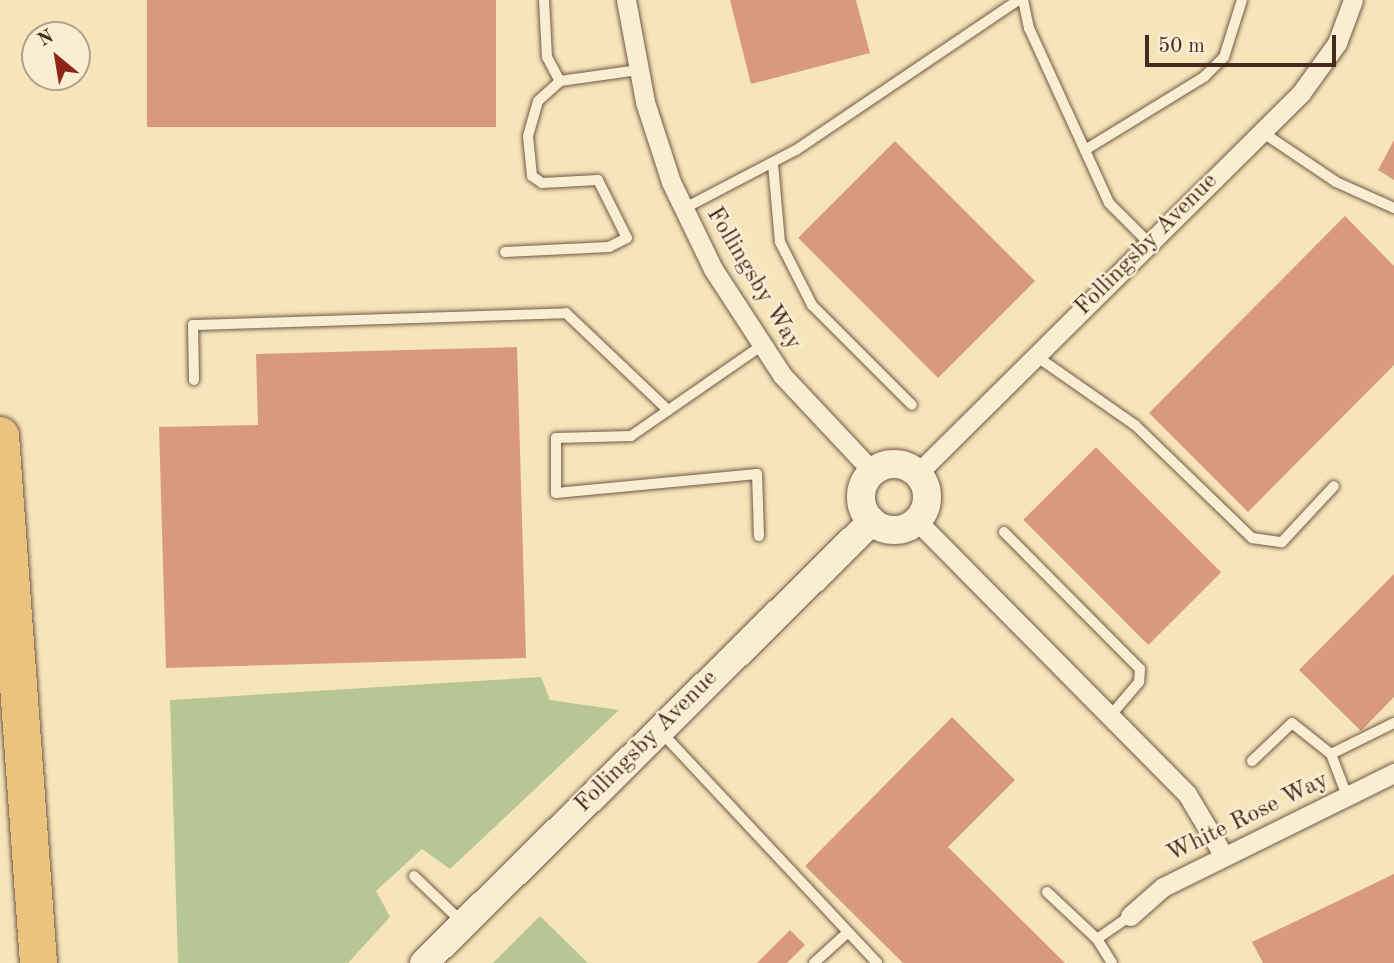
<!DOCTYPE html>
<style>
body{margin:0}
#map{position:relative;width:1394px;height:963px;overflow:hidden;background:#f6e5bb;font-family:"Old Standard TT",serif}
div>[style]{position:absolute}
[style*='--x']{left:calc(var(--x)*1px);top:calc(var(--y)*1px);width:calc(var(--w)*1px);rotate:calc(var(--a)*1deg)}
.green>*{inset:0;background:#b7c694}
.building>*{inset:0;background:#d9997e;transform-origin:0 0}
.roads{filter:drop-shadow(0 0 2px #725945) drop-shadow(0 0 2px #725945)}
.lane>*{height:10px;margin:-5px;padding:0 5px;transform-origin:5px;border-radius:5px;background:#f9eed3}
.street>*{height:19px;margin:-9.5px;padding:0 9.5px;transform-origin:9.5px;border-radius:9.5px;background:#f9eed3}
.secondary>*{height:28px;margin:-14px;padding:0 14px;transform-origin:14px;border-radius:14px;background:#f9eed3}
.secondary>.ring{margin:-14px;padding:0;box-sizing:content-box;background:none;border:28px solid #f9eed3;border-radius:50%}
.highway>*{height:37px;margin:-18.5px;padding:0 18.5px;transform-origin:18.5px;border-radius:18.5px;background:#ebc27e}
span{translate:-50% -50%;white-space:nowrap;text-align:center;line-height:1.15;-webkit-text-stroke:5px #f9eed3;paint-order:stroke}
.street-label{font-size:24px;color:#462a1e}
.north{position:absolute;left:21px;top:21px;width:70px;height:70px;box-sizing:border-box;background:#f9eed3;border:2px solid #b1a08b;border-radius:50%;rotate:330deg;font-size:19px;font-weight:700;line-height:28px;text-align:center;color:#462a1e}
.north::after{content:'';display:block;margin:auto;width:24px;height:32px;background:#8f2418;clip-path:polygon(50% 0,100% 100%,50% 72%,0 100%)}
.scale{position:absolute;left:1145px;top:35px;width:191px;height:32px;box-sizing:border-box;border:4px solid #462a1e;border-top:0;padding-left:9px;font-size:21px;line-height:24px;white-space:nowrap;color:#462a1e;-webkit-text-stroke:5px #f9eed3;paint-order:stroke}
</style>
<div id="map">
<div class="green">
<i style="clip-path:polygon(541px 677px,550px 700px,619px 710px,450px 869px,422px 849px,376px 891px,390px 917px,348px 963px,178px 963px,170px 700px)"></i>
<i style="clip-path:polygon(540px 916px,588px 963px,493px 963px)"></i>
</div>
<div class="building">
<i style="left:147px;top:0;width:349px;height:127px"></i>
<i style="clip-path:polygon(730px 0,856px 0,870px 53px,751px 84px)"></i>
<i style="clip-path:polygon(1394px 140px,1394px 180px,1378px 170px)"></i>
<i style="left:895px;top:141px;width:198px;height:137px;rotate:45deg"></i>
<i style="clip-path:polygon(1345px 216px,1394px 266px,1394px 365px,1248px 512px,1149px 413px)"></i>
<i style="clip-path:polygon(517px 347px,526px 658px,166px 668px,159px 427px,258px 425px,256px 354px)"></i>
<i style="left:1096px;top:447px;width:177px;height:103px;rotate:45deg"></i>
<i style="clip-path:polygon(1394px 574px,1394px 697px,1361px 731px,1299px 670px)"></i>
<i style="clip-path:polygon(952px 717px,1015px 780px,948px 847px,1065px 963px,903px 963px,805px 866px)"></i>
<i style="clip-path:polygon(1394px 874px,1394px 963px,1263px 963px,1252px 942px)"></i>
<i style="clip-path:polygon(790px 930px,805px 945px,787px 963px,757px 963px)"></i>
</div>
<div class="roads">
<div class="lane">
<i style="--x:544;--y:0;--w:57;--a:87"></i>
<i style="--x:547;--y:57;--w:27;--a:62"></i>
<i style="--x:1023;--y:0;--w:29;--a:78"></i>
<i style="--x:1029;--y:28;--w:192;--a:65.4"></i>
<i style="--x:1109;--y:203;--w:57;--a:45"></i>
<i style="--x:1262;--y:132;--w:89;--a:34"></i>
<i style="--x:1336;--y:182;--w:64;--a:24.1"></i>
<i style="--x:1085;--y:150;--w:140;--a:-31.5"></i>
<i style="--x:1204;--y:77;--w:28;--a:-45"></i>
<i style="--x:1224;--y:57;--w:60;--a:-72.5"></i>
<i style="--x:773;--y:164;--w:78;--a:84.9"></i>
<i style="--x:780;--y:242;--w:71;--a:63.1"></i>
<i style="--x:812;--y:305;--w:141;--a:45"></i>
<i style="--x:683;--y:209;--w:127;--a:-27.6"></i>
<i style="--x:796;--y:150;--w:268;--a:-34"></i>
<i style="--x:505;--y:252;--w:104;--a:-2.8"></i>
<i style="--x:609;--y:247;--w:20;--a:-27"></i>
<i style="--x:627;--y:238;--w:65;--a:-116.6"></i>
<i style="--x:598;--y:180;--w:56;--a:176.9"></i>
<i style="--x:542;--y:183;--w:12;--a:-145"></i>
<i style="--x:532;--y:176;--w:40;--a:-95.7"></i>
<i style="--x:528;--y:136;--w:36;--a:-74"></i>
<i style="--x:538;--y:101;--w:30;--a:-42"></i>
<i style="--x:560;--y:81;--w:79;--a:-8"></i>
<i style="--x:1036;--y:356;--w:121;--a:34.9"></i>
<i style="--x:1135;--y:425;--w:163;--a:44"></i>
<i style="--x:1252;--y:538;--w:30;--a:8"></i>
<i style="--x:1282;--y:542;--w:76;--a:-47.1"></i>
<i style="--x:194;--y:380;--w:55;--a:-91"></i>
<i style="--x:193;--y:325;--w:373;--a:-1.8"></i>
<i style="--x:566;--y:313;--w:141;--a:43.6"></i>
<i style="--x:1004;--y:532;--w:193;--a:45.2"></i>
<i style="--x:1140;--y:669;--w:13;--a:94"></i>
<i style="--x:1139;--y:682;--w:42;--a:130.2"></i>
<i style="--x:759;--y:536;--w:62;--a:-91.8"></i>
<i style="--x:757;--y:474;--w:202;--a:174.6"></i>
<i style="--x:556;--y:493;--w:55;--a:-90"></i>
<i style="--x:556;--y:438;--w:75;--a:-1.5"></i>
<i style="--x:631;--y:436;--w:158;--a:-34.7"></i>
<i style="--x:662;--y:733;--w:315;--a:46.9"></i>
<i style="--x:1331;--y:754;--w:45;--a:69.1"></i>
<i style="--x:1252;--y:761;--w:55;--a:-43.5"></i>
<i style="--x:1292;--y:723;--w:50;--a:38.5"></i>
<i style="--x:1331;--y:754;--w:70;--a:-26.2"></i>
<i style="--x:414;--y:876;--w:66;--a:43.8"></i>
<i style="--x:1047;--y:892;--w:69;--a:43.2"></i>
<i style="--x:1097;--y:939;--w:28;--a:58"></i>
<i style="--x:1097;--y:939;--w:40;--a:-34.9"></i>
<i style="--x:814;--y:963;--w:45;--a:-42.3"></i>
</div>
<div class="street">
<i style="--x:626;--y:0;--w:104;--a:79.4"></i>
<i style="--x:645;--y:102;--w:84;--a:72"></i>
<i style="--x:671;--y:182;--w:97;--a:64.2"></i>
<i style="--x:713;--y:269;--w:126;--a:56.9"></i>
<i style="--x:782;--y:375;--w:133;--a:46.8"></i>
<i style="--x:918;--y:473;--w:540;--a:-44.77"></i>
<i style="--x:1301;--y:93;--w:62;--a:-54.2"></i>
<i style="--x:1337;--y:43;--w:46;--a:-69.6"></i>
<i style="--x:917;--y:521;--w:384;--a:45.3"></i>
<i style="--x:1187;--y:794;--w:72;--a:59.2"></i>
<i style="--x:1130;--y:916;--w:44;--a:-41.3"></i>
<i style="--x:1163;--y:887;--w:258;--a:-26.3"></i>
</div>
<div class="secondary">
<i class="ring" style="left:861px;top:464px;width:38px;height:38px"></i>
<i style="--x:424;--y:963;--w:629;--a:-44.61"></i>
</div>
<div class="highway">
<i style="--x:0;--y:435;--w:529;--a:85.88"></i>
</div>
</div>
<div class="street-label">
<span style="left:1147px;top:245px;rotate:-45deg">Follingsby Avenue</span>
<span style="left:753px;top:279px;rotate:59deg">Follingsby Way</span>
<span style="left:647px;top:742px;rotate:-45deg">Follingsby Avenue</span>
<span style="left:1248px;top:818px;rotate:-26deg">White Rose Way</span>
</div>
<div class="north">N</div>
<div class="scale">50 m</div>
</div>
